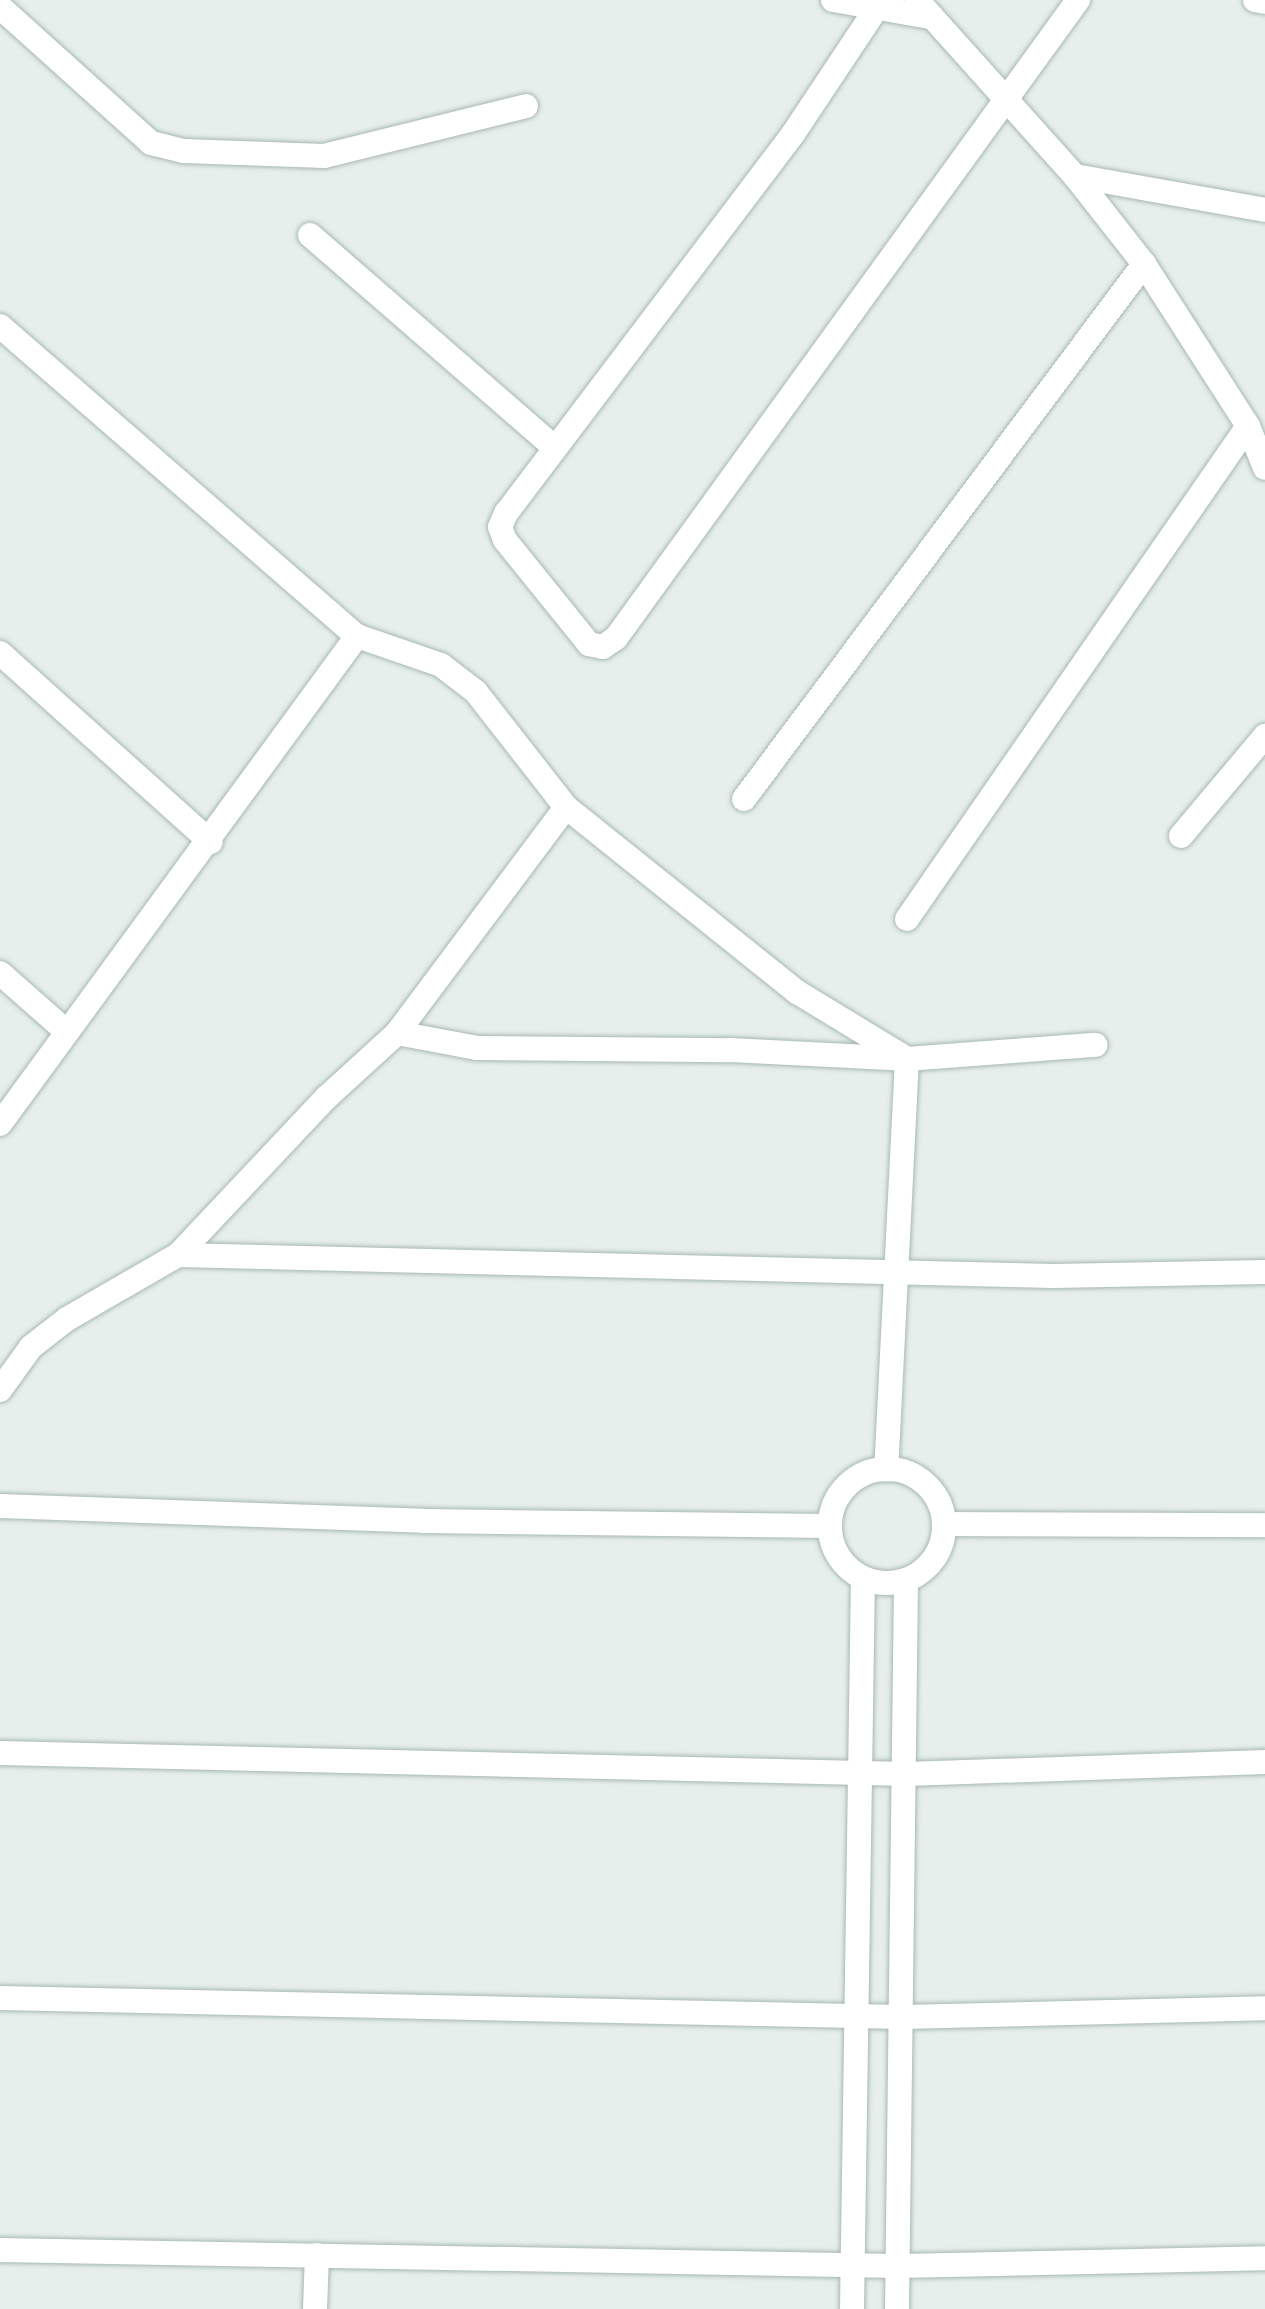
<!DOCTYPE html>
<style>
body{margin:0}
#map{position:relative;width:1265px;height:2309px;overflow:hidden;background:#e6efeb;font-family:"Fira Sans Condensed",sans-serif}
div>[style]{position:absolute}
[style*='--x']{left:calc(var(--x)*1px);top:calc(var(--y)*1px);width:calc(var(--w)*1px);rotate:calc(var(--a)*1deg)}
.roads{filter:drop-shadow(0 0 2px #a8b8b2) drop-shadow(0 0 2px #a8b8b2)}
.street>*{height:24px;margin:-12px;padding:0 12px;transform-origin:12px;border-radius:12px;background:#fff}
.street>.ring{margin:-12px;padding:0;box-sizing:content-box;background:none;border:24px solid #fff;border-radius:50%}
span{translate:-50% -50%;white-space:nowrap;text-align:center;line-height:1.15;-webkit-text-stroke:7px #f7fbf9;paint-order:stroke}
</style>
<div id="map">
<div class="roads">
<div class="street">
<i style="--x:833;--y:0;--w:98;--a:9.9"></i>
<i style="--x:882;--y:0;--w:161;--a:123.6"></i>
<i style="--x:793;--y:134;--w:475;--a:127.1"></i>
<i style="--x:506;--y:513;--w:15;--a:113"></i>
<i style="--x:500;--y:527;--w:14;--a:69"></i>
<i style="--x:505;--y:540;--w:134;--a:51.1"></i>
<i style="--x:589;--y:644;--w:14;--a:12"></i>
<i style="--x:603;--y:647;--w:16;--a:-35"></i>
<i style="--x:616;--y:638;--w:788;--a:-54.09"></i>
<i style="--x:917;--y:0;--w:237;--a:48.1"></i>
<i style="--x:1075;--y:176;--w:112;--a:51.9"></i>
<i style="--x:1144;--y:264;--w:193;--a:57.3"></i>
<i style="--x:1248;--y:426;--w:45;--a:68"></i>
<i style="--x:1255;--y:0;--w:10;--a:11"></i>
<i style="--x:0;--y:7;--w:203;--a:42"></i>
<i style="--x:151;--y:143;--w:34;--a:14"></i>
<i style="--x:184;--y:151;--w:140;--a:2"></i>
<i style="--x:324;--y:156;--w:208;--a:-13.9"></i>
<i style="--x:1075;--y:176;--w:193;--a:10.1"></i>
<i style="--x:310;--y:235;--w:323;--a:41"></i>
<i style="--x:0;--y:326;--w:473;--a:41"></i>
<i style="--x:357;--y:636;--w:89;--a:19"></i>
<i style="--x:441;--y:665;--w:44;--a:37.6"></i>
<i style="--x:476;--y:692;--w:146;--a:52"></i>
<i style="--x:566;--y:807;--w:296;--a:38.7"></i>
<i style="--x:797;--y:992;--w:129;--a:31.3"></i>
<i style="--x:907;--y:1059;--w:411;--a:92.9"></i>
<i style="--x:0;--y:653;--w:283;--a:41.9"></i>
<i style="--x:744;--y:799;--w:668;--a:-53.22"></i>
<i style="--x:1181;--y:836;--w:131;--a:-50"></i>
<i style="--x:907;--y:919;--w:599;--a:-55.33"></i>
<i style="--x:0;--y:973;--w:89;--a:41.4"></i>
<i style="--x:397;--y:1033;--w:81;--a:10.6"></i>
<i style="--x:477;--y:1048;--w:253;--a:0.5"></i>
<i style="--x:730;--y:1050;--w:177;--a:2.9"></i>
<i style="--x:907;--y:1059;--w:189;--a:-4.3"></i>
<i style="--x:0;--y:1124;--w:605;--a:-53.81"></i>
<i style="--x:178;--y:1255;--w:875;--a:1.37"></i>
<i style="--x:1053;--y:1276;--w:212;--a:-1.1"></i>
<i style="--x:0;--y:1390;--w:53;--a:-54.2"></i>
<i style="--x:31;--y:1347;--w:46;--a:-37.9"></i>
<i style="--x:67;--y:1319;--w:128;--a:-30"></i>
<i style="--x:178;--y:1255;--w:217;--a:-46.7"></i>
<i style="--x:327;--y:1097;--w:95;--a:-42.4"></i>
<i style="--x:397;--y:1033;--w:282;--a:-53.2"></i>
<i class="ring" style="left:830px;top:1469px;width:90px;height:90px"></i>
<i style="--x:0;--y:1506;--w:423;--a:2"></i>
<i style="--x:423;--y:1521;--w:406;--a:0.7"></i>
<i style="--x:944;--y:1524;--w:321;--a:0.2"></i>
<i style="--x:0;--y:1753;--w:906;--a:1.33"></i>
<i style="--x:906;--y:1774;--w:359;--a:-1.9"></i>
<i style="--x:0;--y:1998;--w:902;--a:1.21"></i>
<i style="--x:902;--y:2017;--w:363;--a:-1.4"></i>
<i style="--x:0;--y:2250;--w:898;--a:1.02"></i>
<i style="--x:898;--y:2266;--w:367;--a:-1.2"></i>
<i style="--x:315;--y:2309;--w:54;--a:-87.9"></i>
<i style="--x:852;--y:2309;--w:731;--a:-89.14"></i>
<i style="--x:897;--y:2309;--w:729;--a:-89.29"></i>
</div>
</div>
</div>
